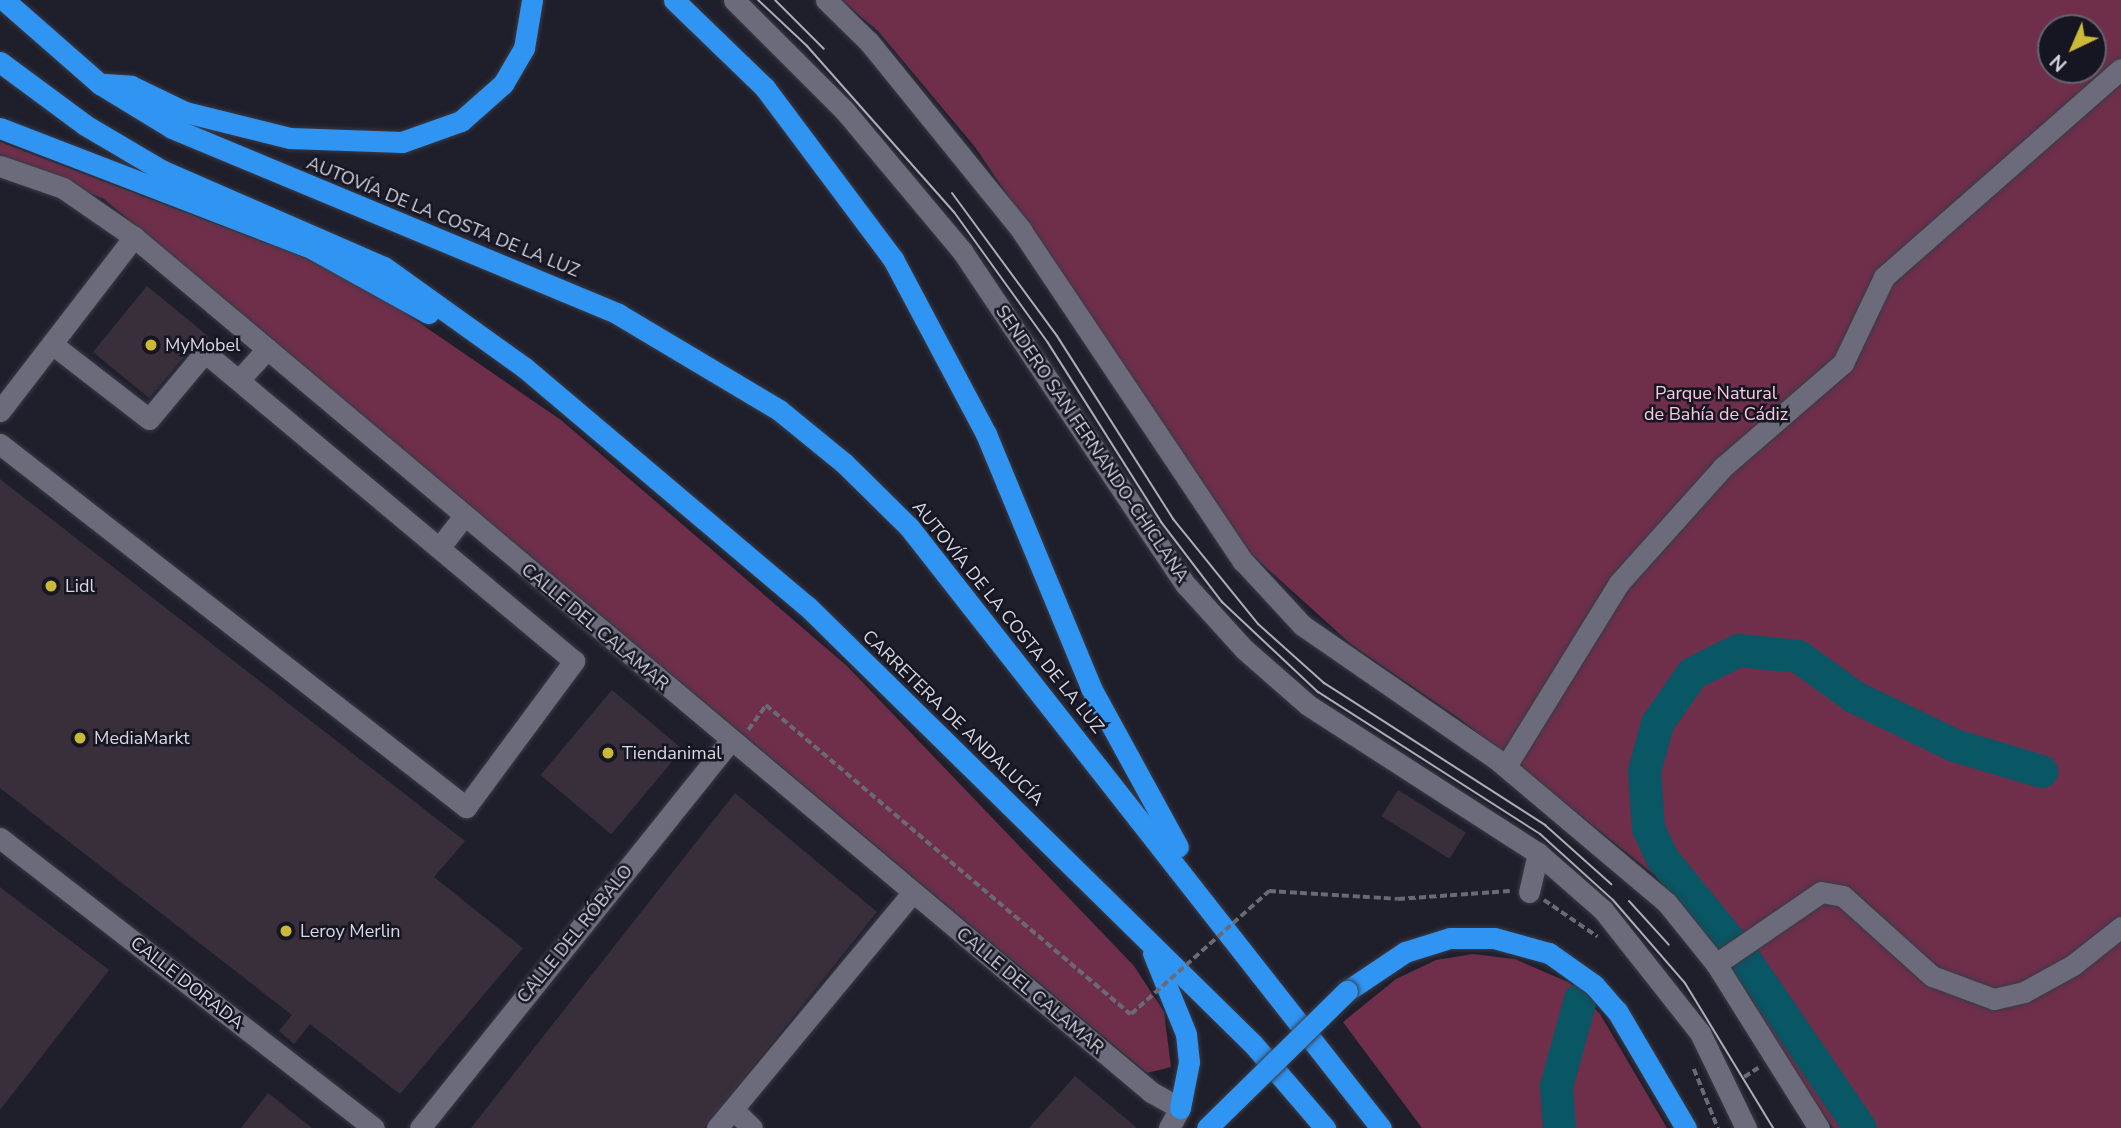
<!DOCTYPE html>
<meta charset="utf-8">
<style>
body{margin:0}
#map{position:relative;width:2121px;height:1128px;overflow:hidden;background:#1f1f2c;font-family:"Nunito Sans",sans-serif}
div>[style]{position:absolute}
[style*='--x']{left:calc(var(--x)*1px);top:calc(var(--y)*1px);width:calc(var(--w)*1px);rotate:calc(var(--a)*1deg)}
.green>*{inset:0;background:#6f2f4b}
.river>*{height:33px;margin:-16.5px;padding:0 16.5px;transform-origin:16.5px;border-radius:16.5px;background:#095665}
.building>*{inset:0;background:#392f3b;transform-origin:0 0}
.path>*{height:3.5px;margin-top:-1.75px;transform-origin:0;background:repeating-linear-gradient(90deg,#6a6a76 0 7px,transparent 0 10.5px)}
.roads{filter:drop-shadow(0 0 2px #3a3a45) drop-shadow(0 0 2px #3a3a45)}
.minor>*{height:21px;margin:-10.5px;padding:0 10.5px;transform-origin:10.5px;border-radius:10.5px;background:#6b6b7b}
.highway>*{height:21px;margin:-10.5px;padding:0 10.5px;transform-origin:10.5px;border-radius:10.5px;background:#2f94f2}
.tram>*{height:2px;margin:-1px;padding:0 1px;transform-origin:1px;border-radius:1px;background:#adadb7}
.path-bridge>*{height:3.5px;margin-top:-1.75px;transform-origin:0;background:repeating-linear-gradient(90deg,#6a6a76 0 7px,transparent 0 10.5px)}
.bridges{filter:drop-shadow(0 0 2px #3a3a45) drop-shadow(0 0 2px #3a3a45)}
.highway-bridge>*{height:21px;margin:-10.5px;padding:0 10.5px;transform-origin:10.5px;border-radius:10.5px;background:#2f94f2}
.dots>*{width:19px;height:19px;translate:-50% -50%;box-sizing:border-box;border:4px solid #161522;border-radius:50%}
span{translate:-50% -50%;white-space:nowrap;text-align:center;line-height:1.15;-webkit-text-stroke:5px #161522;paint-order:stroke}
.street-label{font-size:18px;color:#d7d8e1}
.poi-label{font-size:18px;color:#d7d8e1}
.left{translate:0 -50%;text-align:left}
.park-label{font-size:18px;color:#f9c8d9}
.north{position:absolute;left:2037px;top:14px;width:70px;height:70px;box-sizing:border-box;background:#161522;border:2px solid #63636e;border-radius:50%;rotate:224deg;font-size:19px;font-weight:700;line-height:28px;text-align:center;color:#d7d8e1}
.north::after{content:'';display:block;margin:auto;width:24px;height:32px;background:#cdb938;clip-path:polygon(50% 0,100% 100%,50% 72%,0 100%)}
</style>
<div id="map">
<div class="green">
<i style="clip-path:polygon(evenodd,841px 0,2121px 0,2121px 1128px,1833px 1128px,1661px 880px,1460px 719px,1352px 645px,1250px 553px,975px 147px,878px 31px,841px 0,2051px 28px,2093px 28px,2093px 70px,2051px 70px,2051px 28px)"></i>
<i style="clip-path:polygon(0 142px,308px 259px,373px 291px,561px 420px,847px 666px,1134px 966px,1164px 1012px,1171px 1067px,1147px 1073px,104px 199px,0 155px)"></i>
<i style="clip-path:polygon(1473px 954px,1515px 959px,1570px 983px,1600px 1014px,1667px 1128px,1422px 1128px,1343px 1022px,1396px 979px,1436px 960px)"></i>
</div>
<div class="river">
<i style="--x:1559;--y:1128;--w:42;--a:-94.1"></i>
<i style="--x:1556;--y:1086;--w:90;--a:-74.6"></i>
<i style="--x:1860;--y:1128;--w:204;--a:-124.4"></i>
<i style="--x:1745;--y:960;--w:132;--a:-129.1"></i>
<i style="--x:1662;--y:858;--w:33;--a:-115"></i>
<i style="--x:1648;--y:828;--w:57;--a:-94"></i>
<i style="--x:1644;--y:771;--w:50;--a:-74.8"></i>
<i style="--x:1657;--y:723;--w:61;--a:-55"></i>
<i style="--x:1692;--y:673;--w:51;--a:-26.6"></i>
<i style="--x:1738;--y:650;--w:60;--a:5.7"></i>
<i style="--x:1798;--y:656;--w:68;--a:36"></i>
<i style="--x:1853;--y:696;--w:112;--a:25.9"></i>
<i style="--x:1954;--y:745;--w:91;--a:16.6"></i>
</div>
<div class="building">
<i style="clip-path:polygon(147px 286px,209px 337px,195px 344px,149px 398px,93px 352px)"></i>
<i style="clip-path:polygon(0 479px,465px 841px,434px 877px,523px 948px,400px 1094px,310px 1024px,294px 1044px,279px 1031px,292px 1015px,0 788px)"></i>
<i style="left:612px;top:690px;width:92px;height:111px;rotate:40deg"></i>
<i style="left:1398px;top:790px;width:80px;height:31px;rotate:32deg"></i>
<i style="clip-path:polygon(735px 793px,877px 912px,704px 1128px,471px 1128px)"></i>
<i style="clip-path:polygon(0 887px,109px 970px,0 1110px)"></i>
<i style="clip-path:polygon(1075px 1076px,1137px 1128px,1029px 1128px)"></i>
<i style="clip-path:polygon(268px 1093px,312px 1128px,241px 1128px)"></i>
</div>
<div class="path">
<i style="--x:748;--y:730;--w:31;--a:-54"></i>
<i style="--x:766;--y:705;--w:478;--a:40.3"></i>
<i style="--x:1398;--y:899;--w:112;--a:-4.1"></i>
<i style="--x:1544;--y:900;--w:65;--a:34.4"></i>
<i style="--x:1694;--y:1069;--w:64;--a:67.9"></i>
<i style="--x:1744;--y:1077;--w:17;--a:-33"></i>
</div>
<div class="roads">
<div class="minor">
<i style="--x:734;--y:0;--w:157;--a:45"></i>
<i style="--x:845;--y:111;--w:182;--a:50.1"></i>
<i style="--x:962;--y:251;--w:402;--a:56.2"></i>
<i style="--x:1186;--y:585;--w:86;--a:47.8"></i>
<i style="--x:1244;--y:649;--w:85;--a:41.2"></i>
<i style="--x:1308;--y:705;--w:274;--a:32.8"></i>
<i style="--x:1538;--y:853;--w:86;--a:41.2"></i>
<i style="--x:1603;--y:910;--w:157;--a:51.7"></i>
<i style="--x:1700;--y:1033;--w:106;--a:64.2"></i>
<i style="--x:826;--y:0;--w:60;--a:44.3"></i>
<i style="--x:869;--y:42;--w:242;--a:51"></i>
<i style="--x:1021;--y:230;--w:399;--a:56.2"></i>
<i style="--x:1243;--y:561;--w:87;--a:47.3"></i>
<i style="--x:1302;--y:625;--w:234;--a:34.6"></i>
<i style="--x:1495;--y:758;--w:225;--a:40.1"></i>
<i style="--x:1667;--y:903;--w:78;--a:51.2"></i>
<i style="--x:1716;--y:964;--w:194;--a:57.9"></i>
<i style="--x:0;--y:166;--w:67;--a:19.2"></i>
<i style="--x:63;--y:188;--w:86;--a:34.6"></i>
<i style="--x:134;--y:237;--w:1329;--a:40.05"></i>
<i style="--x:1151;--y:1092;--w:33;--a:29"></i>
<i style="--x:1180;--y:1108;--w:23;--a:119"></i>
<i style="--x:239;--y:380;--w:42;--a:-47.9"></i>
<i style="--x:0;--y:411;--w:220;--a:-52.4"></i>
<i style="--x:0;--y:444;--w:591;--a:37.92"></i>
<i style="--x:466;--y:807;--w:182;--a:-53.5"></i>
<i style="--x:574;--y:661;--w:481;--a:-140.1"></i>
<i style="--x:205;--y:352;--w:87;--a:129.9"></i>
<i style="--x:149;--y:419;--w:123;--a:-142.3"></i>
<i style="--x:439;--y:548;--w:41;--a:-52"></i>
<i style="--x:1506;--y:766;--w:215;--a:-58.3"></i>
<i style="--x:1619;--y:583;--w:156;--a:-48.1"></i>
<i style="--x:1723;--y:467;--w:159;--a:-40.9"></i>
<i style="--x:1843;--y:363;--w:95;--a:-64.5"></i>
<i style="--x:1884;--y:277;--w:315;--a:-41.3"></i>
<i style="--x:0;--y:838;--w:473;--a:37.8"></i>
<i style="--x:1529;--y:892;--w:40;--a:-77"></i>
<i style="--x:1716;--y:964;--w:127;--a:-34.4"></i>
<i style="--x:1821;--y:892;--w:22;--a:10"></i>
<i style="--x:1843;--y:896;--w:120;--a:42"></i>
<i style="--x:1932;--y:976;--w:66;--a:20.4"></i>
<i style="--x:1994;--y:999;--w:31;--a:-13"></i>
<i style="--x:2024;--y:992;--w:56;--a:-28.9"></i>
<i style="--x:2073;--y:965;--w:61;--a:-38.4"></i>
<i style="--x:735;--y:1111;--w:24;--a:45"></i>
<i style="--x:420;--y:1128;--w:496;--a:-51.3"></i>
<i style="--x:717;--y:1128;--w:305;--a:-50.3"></i>
</div>
<div class="highway">
<i style="--x:4;--y:0;--w:128;--a:41.2"></i>
<i style="--x:100;--y:84;--w:84;--a:31.4"></i>
<i style="--x:172;--y:128;--w:483;--a:22.6"></i>
<i style="--x:618;--y:314;--w:187;--a:30.8"></i>
<i style="--x:779;--y:410;--w:84;--a:39.2"></i>
<i style="--x:844;--y:463;--w:91;--a:44.6"></i>
<i style="--x:909;--y:527;--w:764;--a:51.86"></i>
<i style="--x:674;--y:0;--w:127;--a:44"></i>
<i style="--x:765;--y:88;--w:214;--a:53.2"></i>
<i style="--x:893;--y:259;--w:198;--a:62"></i>
<i style="--x:986;--y:434;--w:275;--a:67.5"></i>
<i style="--x:1091;--y:688;--w:181;--a:61.3"></i>
<i style="--x:0;--y:62;--w:106;--a:36.5"></i>
<i style="--x:85;--y:125;--w:91;--a:30.5"></i>
<i style="--x:163;--y:171;--w:241;--a:23.5"></i>
<i style="--x:384;--y:267;--w:173;--a:35.6"></i>
<i style="--x:525;--y:368;--w:369;--a:40.2"></i>
<i style="--x:807;--y:606;--w:625;--a:44.48"></i>
<i style="--x:1253;--y:1044;--w:111;--a:49.4"></i>
<i style="--x:105;--y:84;--w:26;--a:4"></i>
<i style="--x:131;--y:86;--w:60;--a:25.7"></i>
<i style="--x:185;--y:112;--w:108;--a:13.9"></i>
<i style="--x:290;--y:138;--w:112;--a:2"></i>
<i style="--x:402;--y:142;--w:63;--a:-19.6"></i>
<i style="--x:461;--y:121;--w:56;--a:-41.4"></i>
<i style="--x:503;--y:84;--w:42;--a:-59.7"></i>
<i style="--x:524;--y:48;--w:49;--a:-80.5"></i>
<i style="--x:0;--y:128;--w:336;--a:21.1"></i>
<i style="--x:313;--y:249;--w:132;--a:29.1"></i>
<i style="--x:1153;--y:953;--w:87;--a:67.8"></i>
<i style="--x:1186;--y:1034;--w:28;--a:84"></i>
<i style="--x:1189;--y:1062;--w:47;--a:101.1"></i>
<i style="--x:1347;--y:991;--w:70;--a:-33.9"></i>
<i style="--x:1405;--y:952;--w:47;--a:-17.3"></i>
<i style="--x:1450;--y:938;--w:44;--a:0"></i>
<i style="--x:1494;--y:938;--w:57;--a:15.3"></i>
<i style="--x:1549;--y:953;--w:55;--a:35.4"></i>
<i style="--x:1594;--y:985;--w:35;--a:49"></i>
<i style="--x:1617;--y:1011;--w:136;--a:59.5"></i>
</div>
</div>
<div class="tram">
<i style="--x:758;--y:0;--w:67;--a:43.2"></i>
<i style="--x:807;--y:46;--w:222;--a:48.5"></i>
<i style="--x:954;--y:212;--w:161;--a:54.3"></i>
<i style="--x:1048;--y:343;--w:212;--a:57.7"></i>
<i style="--x:1161;--y:522;--w:101;--a:52.7"></i>
<i style="--x:1222;--y:602;--w:132;--a:43.2"></i>
<i style="--x:1318;--y:692;--w:264;--a:32.6"></i>
<i style="--x:1540;--y:834;--w:98;--a:42.1"></i>
<i style="--x:1613;--y:900;--w:110;--a:49.1"></i>
<i style="--x:1685;--y:983;--w:170;--a:58.7"></i>
<i style="--x:775;--y:0;--w:69;--a:45"></i>
<i style="--x:952;--y:193;--w:177;--a:53.7"></i>
<i style="--x:1057;--y:336;--w:217;--a:57.6"></i>
<i style="--x:1173;--y:519;--w:135;--a:51"></i>
<i style="--x:1258;--y:624;--w:89;--a:41.8"></i>
<i style="--x:1324;--y:683;--w:263;--a:32.7"></i>
<i style="--x:1545;--y:825;--w:89;--a:41.8"></i>
<i style="--x:1629;--y:901;--w:59;--a:47.7"></i>
</div>
<div class="path-bridge">
<i style="--x:1131;--y:1014;--w:185;--a:-41.7"></i>
<i style="--x:1269;--y:891;--w:129;--a:3.5"></i>
</div>
<div class="bridges">
<div class="highway-bridge">
<i style="--x:1207;--y:1128;--w:196;--a:-44.4"></i>
</div>
</div>
<div class="dots">
<i style="left:151px;top:345px;background:#cdb938"></i>
<i style="left:51px;top:586px;background:#cdb938"></i>
<i style="left:80px;top:738px;background:#cdb938"></i>
<i style="left:608px;top:753px;background:#cdb938"></i>
<i style="left:286px;top:931px;background:#cdb938"></i>
</div>
<div class="street-label">
<span style="left:443px;top:217px;rotate:22deg">AUTOVÍA DE LA COSTA DE LA LUZ</span>
<span style="left:1092px;top:444px;rotate:56deg">SENDERO SAN FERNANDO-CHICLANA</span>
<span style="left:1008px;top:617px;rotate:51deg">AUTOVÍA DE LA COSTA DE LA LUZ</span>
<span style="left:595px;top:627px;rotate:40deg">CALLE DEL CALAMAR</span>
<span style="left:953px;top:718px;rotate:44deg">CARRETERA DE ANDALUCÍA</span>
<span style="left:575px;top:934px;rotate:-51deg">CALLE DEL RÓBALO</span>
<span style="left:187px;top:983px;rotate:38deg">CALLE DORADA</span>
<span style="left:1030px;top:991px;rotate:40deg">CALLE DEL CALAMAR</span>
</div>
<div class="poi-label">
<span class="left" style="left:165px;top:345px">MyMobel</span>
<span class="left" style="left:65px;top:586px">Lidl</span>
<span class="left" style="left:94px;top:738px">MediaMarkt</span>
<span class="left" style="left:622px;top:753px">Tiendanimal</span>
<span class="left" style="left:300px;top:931px">Leroy Merlin</span>
</div>
<div class="park-label">
<span style="left:1716px;top:404px">Parque Natural<br>de Bahía de Cádiz</span>
</div>
<div class="north">N</div>
</div>
